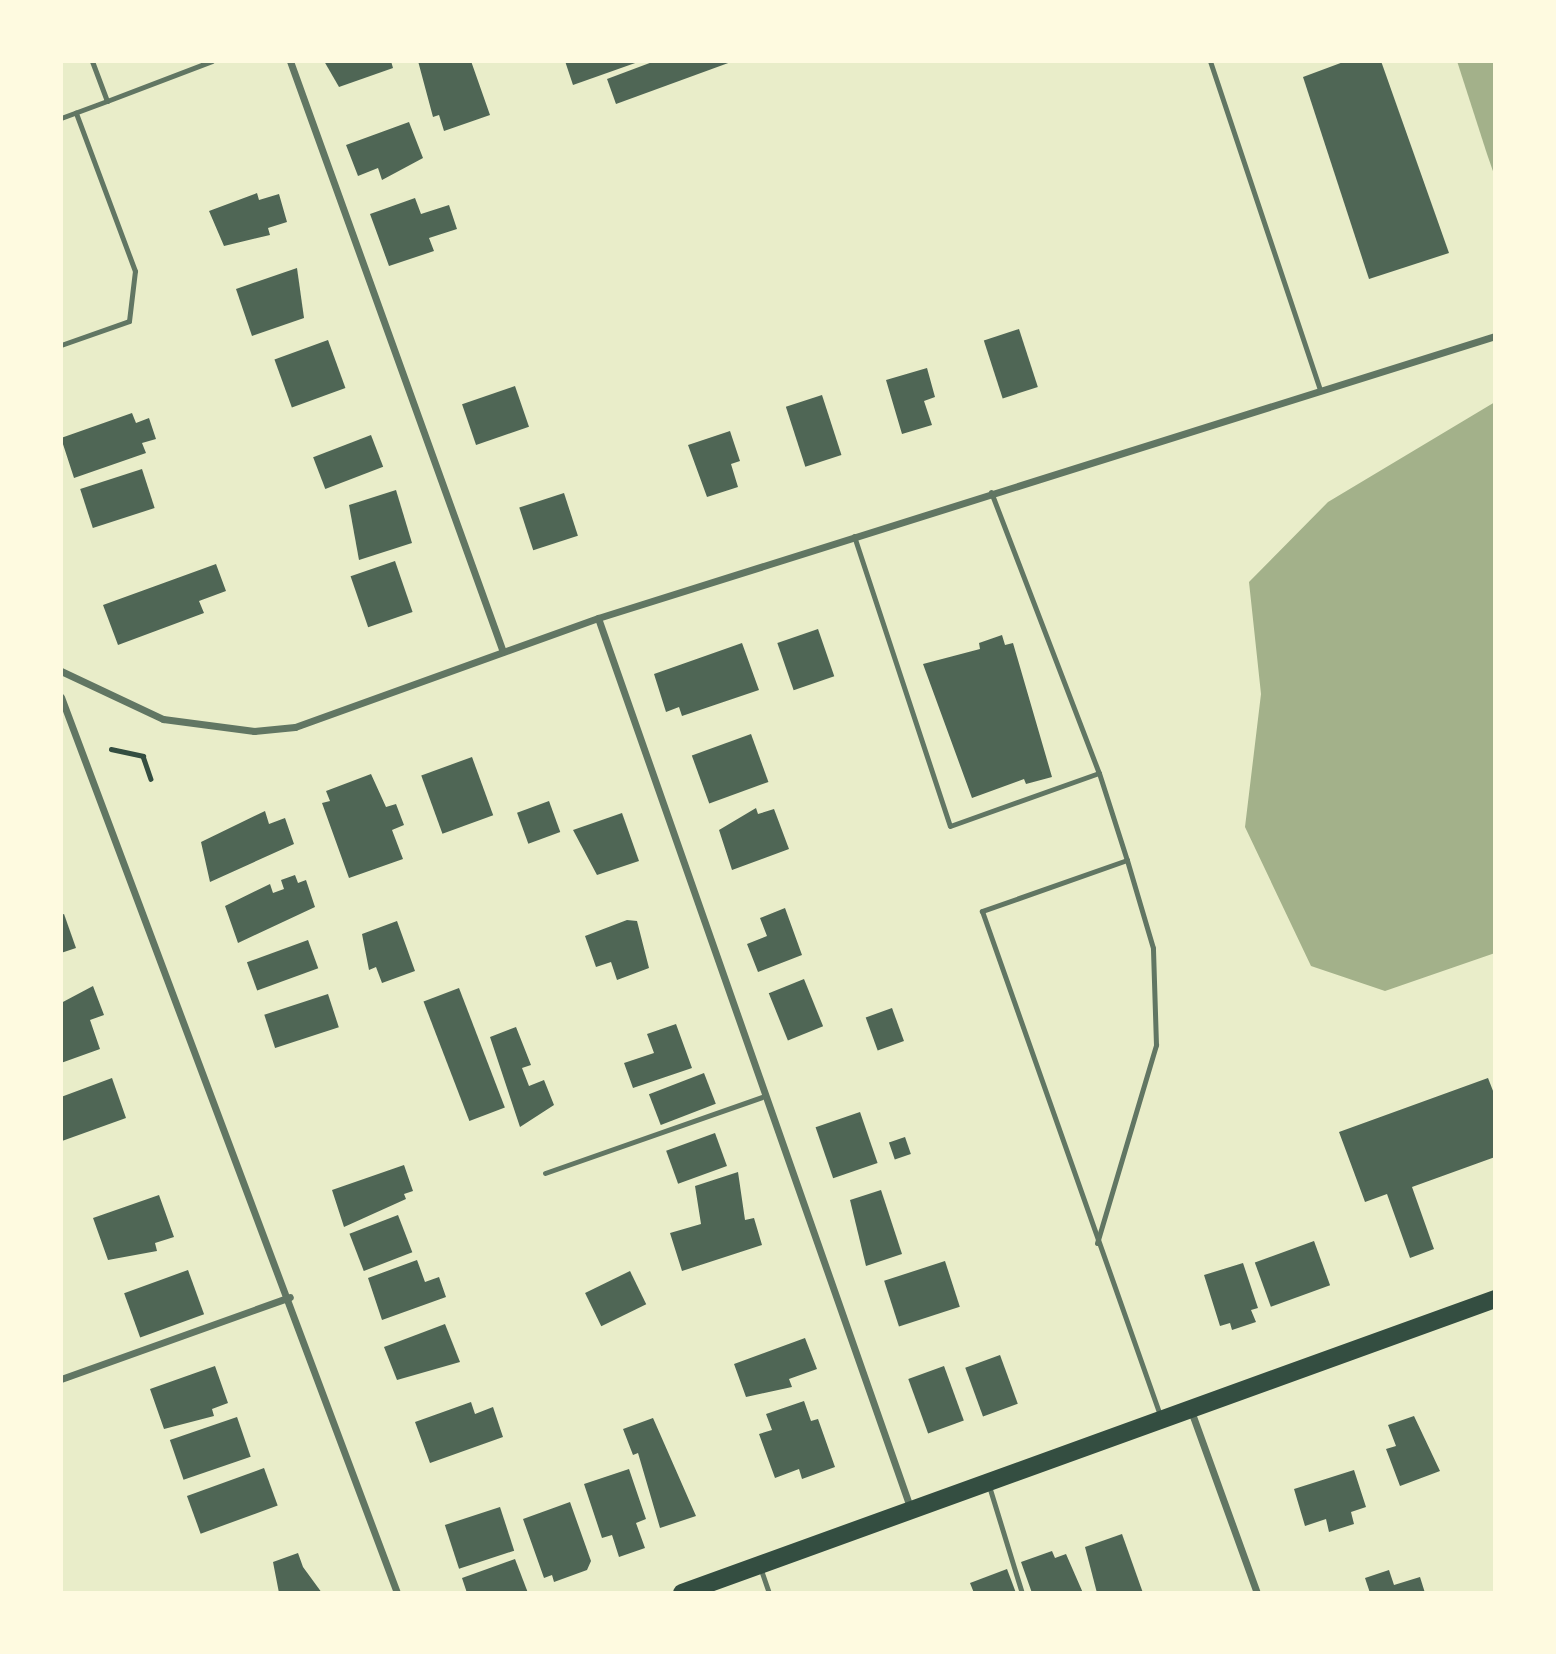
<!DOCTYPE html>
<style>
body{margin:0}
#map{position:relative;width:1556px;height:1654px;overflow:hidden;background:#e9edc9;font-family:"PT Sans",sans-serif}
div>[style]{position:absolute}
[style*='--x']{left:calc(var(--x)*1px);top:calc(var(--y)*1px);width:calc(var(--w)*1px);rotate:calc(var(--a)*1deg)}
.water>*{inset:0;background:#a3b18a}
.building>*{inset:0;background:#4f6655;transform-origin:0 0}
.path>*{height:4.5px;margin:-2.25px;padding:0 2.25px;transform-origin:2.25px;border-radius:2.25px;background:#344e41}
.service>*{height:5px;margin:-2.5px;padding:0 2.5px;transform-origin:2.5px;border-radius:2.5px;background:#617663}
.minor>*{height:7px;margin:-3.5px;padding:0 3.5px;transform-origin:3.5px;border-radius:3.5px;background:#617663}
.primary>*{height:18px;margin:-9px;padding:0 9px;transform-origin:9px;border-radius:9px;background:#344e41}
span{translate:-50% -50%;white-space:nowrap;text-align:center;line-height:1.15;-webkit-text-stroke:5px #fefae0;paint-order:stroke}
.frame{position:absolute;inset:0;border:63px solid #fefae0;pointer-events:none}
</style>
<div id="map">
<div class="water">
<i style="clip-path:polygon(1457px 61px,1495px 61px,1495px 177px,1487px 154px)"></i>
<i style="clip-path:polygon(1495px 402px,1495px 953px,1385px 991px,1311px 966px,1245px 827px,1261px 694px,1249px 582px,1328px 502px)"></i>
</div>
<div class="building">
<i style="clip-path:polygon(324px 61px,391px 61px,393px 68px,339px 87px)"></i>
<i style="clip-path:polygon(418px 61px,471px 61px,490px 115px,444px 131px,439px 115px,433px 117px)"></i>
<i style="clip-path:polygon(565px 61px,638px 61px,638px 62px,573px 85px)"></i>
<i style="clip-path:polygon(655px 61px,731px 61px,731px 62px,616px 104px,607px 79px)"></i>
<i style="clip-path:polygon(1346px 61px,1381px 61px,1449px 253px,1369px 279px,1303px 77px)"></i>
<i style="clip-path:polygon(409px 122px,423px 158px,382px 180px,378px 168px,358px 176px,346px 145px)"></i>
<i style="clip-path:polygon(257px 193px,259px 200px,279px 194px,287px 222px,268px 228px,270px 235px,224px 246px,209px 211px)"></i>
<i style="clip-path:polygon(415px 198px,421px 214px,449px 205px,457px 229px,429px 238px,434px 251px,389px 266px,370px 214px)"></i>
<i style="clip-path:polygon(297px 268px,304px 318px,252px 336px,236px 289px)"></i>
<i style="left:1019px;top:329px;width:61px;height:37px;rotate:72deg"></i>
<i style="left:328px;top:340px;width:51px;height:57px;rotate:70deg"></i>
<i style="clip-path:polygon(927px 368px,935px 397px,924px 401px,932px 425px,902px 434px,886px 380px)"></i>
<i style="left:515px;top:386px;width:43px;height:56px;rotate:71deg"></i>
<i style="left:822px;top:395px;width:63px;height:38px;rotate:72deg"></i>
<i style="clip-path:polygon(132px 413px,136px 423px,149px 418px,156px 439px,142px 443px,146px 453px,74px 478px,61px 438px)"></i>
<i style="clip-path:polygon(730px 431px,740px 461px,731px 464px,738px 487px,707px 497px,688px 445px)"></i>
<i style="left:371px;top:435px;width:34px;height:62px;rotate:69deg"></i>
<i style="left:142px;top:469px;width:41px;height:65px;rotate:72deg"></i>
<i style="clip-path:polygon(396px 490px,412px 543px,359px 560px,349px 505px)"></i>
<i style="left:564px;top:493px;width:45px;height:47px;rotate:72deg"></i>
<i style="left:395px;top:561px;width:54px;height:47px;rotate:71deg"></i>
<i style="clip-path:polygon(216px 564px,226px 591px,199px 601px,204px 613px,118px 645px,103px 605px)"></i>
<i style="left:818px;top:629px;width:50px;height:43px;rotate:71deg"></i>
<i style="clip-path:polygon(1002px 635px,1005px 645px,1013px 643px,1052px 777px,1026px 784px,1024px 779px,972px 798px,923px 664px,980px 649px,979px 643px)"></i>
<i style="clip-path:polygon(742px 643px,759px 690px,682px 716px,679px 707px,666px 712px,654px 674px)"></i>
<i style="left:751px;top:734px;width:51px;height:63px;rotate:70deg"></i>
<i style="left:472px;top:757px;width:62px;height:54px;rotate:70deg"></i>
<i style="clip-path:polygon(371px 774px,386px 807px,396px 804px,404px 825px,392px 830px,403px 859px,349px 878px,322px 803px,330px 801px,326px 791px)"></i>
<i style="left:549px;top:801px;width:33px;height:34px;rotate:70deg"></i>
<i style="clip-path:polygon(756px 808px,758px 814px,774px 809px,789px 849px,732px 870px,719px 830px)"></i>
<i style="clip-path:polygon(265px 811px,269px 824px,285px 818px,294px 844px,210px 882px,201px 842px)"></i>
<i style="clip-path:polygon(622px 813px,639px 861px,597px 875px,573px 830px)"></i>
<i style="clip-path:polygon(295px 875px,298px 883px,306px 880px,315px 907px,238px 943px,225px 906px,270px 884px,273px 893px,284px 889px,281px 880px)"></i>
<i style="clip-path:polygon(785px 908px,802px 955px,758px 972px,747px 944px,767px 936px,760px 918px)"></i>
<i style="clip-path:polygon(64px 914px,76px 948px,61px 953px,61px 915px)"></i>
<i style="clip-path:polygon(627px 920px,637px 921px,649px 968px,617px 980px,611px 962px,596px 967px,585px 936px)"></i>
<i style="clip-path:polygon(397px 921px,415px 971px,382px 983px,376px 967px,369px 970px,362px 934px)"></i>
<i style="left:308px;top:940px;width:30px;height:65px;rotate:70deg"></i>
<i style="left:804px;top:979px;width:51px;height:38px;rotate:68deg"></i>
<i style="clip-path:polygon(93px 986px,104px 1015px,90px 1020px,100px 1049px,61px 1063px,61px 1003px)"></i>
<i style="left:459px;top:988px;width:128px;height:38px;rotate:69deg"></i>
<i style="left:328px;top:994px;width:35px;height:67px;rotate:72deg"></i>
<i style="left:892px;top:1008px;width:35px;height:28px;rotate:70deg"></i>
<i style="clip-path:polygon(676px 1024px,692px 1068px,633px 1088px,624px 1063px,654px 1053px,647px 1034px)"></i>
<i style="clip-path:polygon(516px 1027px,531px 1065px,522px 1068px,529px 1086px,544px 1080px,554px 1105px,520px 1127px,490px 1037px)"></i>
<i style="left:704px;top:1073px;width:33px;height:59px;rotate:69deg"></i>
<i style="clip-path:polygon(112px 1078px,126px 1118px,62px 1141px,61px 1097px)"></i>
<i style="clip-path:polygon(1488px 1078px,1495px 1096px,1495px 1157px,1412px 1187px,1434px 1249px,1410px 1258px,1387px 1194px,1365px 1202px,1339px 1132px)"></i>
<i style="left:860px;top:1112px;width:54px;height:47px;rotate:71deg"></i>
<i style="left:715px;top:1133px;width:35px;height:52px;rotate:70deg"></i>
<i style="left:905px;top:1137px;width:18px;height:17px;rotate:71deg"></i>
<i style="clip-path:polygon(404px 1165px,413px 1191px,404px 1194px,406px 1199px,344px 1227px,332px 1190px)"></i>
<i style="clip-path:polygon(738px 1172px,745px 1220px,754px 1218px,762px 1245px,682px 1271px,670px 1233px,701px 1224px,695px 1186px)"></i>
<i style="clip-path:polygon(881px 1190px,902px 1254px,866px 1266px,850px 1200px)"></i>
<i style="clip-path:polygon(159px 1195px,174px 1237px,155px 1243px,157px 1251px,108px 1260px,93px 1218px)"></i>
<i style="left:398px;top:1215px;width:40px;height:52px;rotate:69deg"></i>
<i style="left:1314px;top:1241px;width:47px;height:63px;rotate:70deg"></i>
<i style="clip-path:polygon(417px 1260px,425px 1282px,439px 1277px,446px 1297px,382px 1320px,368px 1278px)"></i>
<i style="left:945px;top:1261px;width:48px;height:64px;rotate:72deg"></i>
<i style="clip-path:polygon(1243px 1263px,1258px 1308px,1251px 1310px,1256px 1322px,1232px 1330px,1230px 1323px,1220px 1326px,1204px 1275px)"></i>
<i style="left:188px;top:1270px;width:47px;height:68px;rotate:70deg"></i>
<i style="left:630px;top:1271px;width:37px;height:50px;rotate:64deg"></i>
<i style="clip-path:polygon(445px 1324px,460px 1362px,397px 1380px,384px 1347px)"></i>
<i style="clip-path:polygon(805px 1338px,817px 1369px,789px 1379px,792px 1387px,746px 1397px,734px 1364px)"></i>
<i style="left:1000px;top:1355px;width:52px;height:37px;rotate:70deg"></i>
<i style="clip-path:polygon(215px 1366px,228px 1403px,212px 1409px,214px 1416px,164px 1429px,150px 1389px)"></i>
<i style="left:944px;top:1366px;width:58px;height:38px;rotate:70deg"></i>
<i style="clip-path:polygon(804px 1401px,811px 1421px,818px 1419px,835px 1467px,802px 1479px,799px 1469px,775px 1478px,759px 1434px,772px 1430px,766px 1414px)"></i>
<i style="clip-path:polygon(471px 1402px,475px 1414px,493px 1407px,503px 1437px,430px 1463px,415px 1422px)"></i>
<i style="clip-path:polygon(1414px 1416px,1440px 1471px,1400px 1486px,1386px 1449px,1396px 1446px,1388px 1425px)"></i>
<i style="left:237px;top:1417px;width:42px;height:71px;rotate:71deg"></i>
<i style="clip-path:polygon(653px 1418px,696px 1516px,660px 1528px,638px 1453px,633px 1455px,623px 1429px)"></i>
<i style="left:264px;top:1468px;width:40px;height:82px;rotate:70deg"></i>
<i style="clip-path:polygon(629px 1469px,646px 1519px,636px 1523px,645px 1548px,619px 1557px,612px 1535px,602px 1538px,584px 1484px)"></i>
<i style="clip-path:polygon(1354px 1470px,1366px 1507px,1351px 1512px,1354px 1524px,1329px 1532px,1326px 1519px,1305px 1526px,1294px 1489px)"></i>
<i style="clip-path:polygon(570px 1502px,591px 1561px,587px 1570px,554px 1582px,552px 1575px,544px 1578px,523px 1519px)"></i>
<i style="left:500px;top:1507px;width:46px;height:58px;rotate:72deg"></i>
<i style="clip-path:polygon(1122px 1534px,1143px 1593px,1097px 1593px,1085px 1547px)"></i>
<i style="clip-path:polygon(1052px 1551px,1055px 1558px,1066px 1554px,1083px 1593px,1032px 1593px,1021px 1562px)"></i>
<i style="clip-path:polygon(298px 1553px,303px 1567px,322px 1593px,279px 1593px,273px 1562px)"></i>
<i style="clip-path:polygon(515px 1559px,528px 1593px,467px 1593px,462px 1578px)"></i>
<i style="clip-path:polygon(1007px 1569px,1016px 1593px,974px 1593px,970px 1583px)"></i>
<i style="clip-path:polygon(1389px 1570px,1394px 1585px,1420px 1577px,1425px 1593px,1370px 1593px,1365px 1578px)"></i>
</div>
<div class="path">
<i style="--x:111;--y:749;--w:33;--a:12"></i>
<i style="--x:143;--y:756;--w:24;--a:71"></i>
</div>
<div class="service">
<i style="--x:1210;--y:61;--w:347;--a:71.5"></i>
<i style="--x:107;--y:101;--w:112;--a:-20.9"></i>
<i style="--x:61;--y:118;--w:49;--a:-20.3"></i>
<i style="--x:107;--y:101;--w:43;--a:-110.6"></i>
<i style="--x:61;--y:345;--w:72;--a:-19.4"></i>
<i style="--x:129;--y:321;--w:50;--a:-83.2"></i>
<i style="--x:135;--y:271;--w:169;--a:-110.5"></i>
<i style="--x:991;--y:492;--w:301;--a:69"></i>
<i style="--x:854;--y:536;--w:305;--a:71.7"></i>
<i style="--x:950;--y:826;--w:158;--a:-19.6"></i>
<i style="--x:1099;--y:773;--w:91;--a:72.2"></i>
<i style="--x:1127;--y:860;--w:154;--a:160.6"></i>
<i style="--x:982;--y:911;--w:535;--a:70.55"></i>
<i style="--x:545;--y:1173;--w:233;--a:-19.3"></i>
<i style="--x:1097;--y:1243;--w:207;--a:-73.4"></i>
<i style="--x:1156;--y:1045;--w:97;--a:-91.8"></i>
<i style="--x:1153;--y:948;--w:92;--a:-106.5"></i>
<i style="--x:989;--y:1486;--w:112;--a:72.9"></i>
<i style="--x:760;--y:1567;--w:28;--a:71"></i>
</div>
<div class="minor">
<i style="--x:290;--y:61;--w:628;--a:70.18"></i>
<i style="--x:598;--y:618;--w:942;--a:70.66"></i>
<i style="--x:61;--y:671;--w:113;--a:25.2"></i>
<i style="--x:163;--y:719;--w:92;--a:7.5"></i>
<i style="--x:254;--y:731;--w:41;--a:-5.6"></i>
<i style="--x:295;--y:727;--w:322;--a:-19.8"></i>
<i style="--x:598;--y:618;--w:940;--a:-17.45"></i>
<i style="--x:61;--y:697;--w:957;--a:69.44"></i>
<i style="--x:61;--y:1379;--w:243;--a:-19.7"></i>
<i style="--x:1190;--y:1408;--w:197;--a:70.1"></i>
</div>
<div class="primary">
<i style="--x:682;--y:1593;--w:865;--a:-19.88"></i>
</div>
<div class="frame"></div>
</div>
